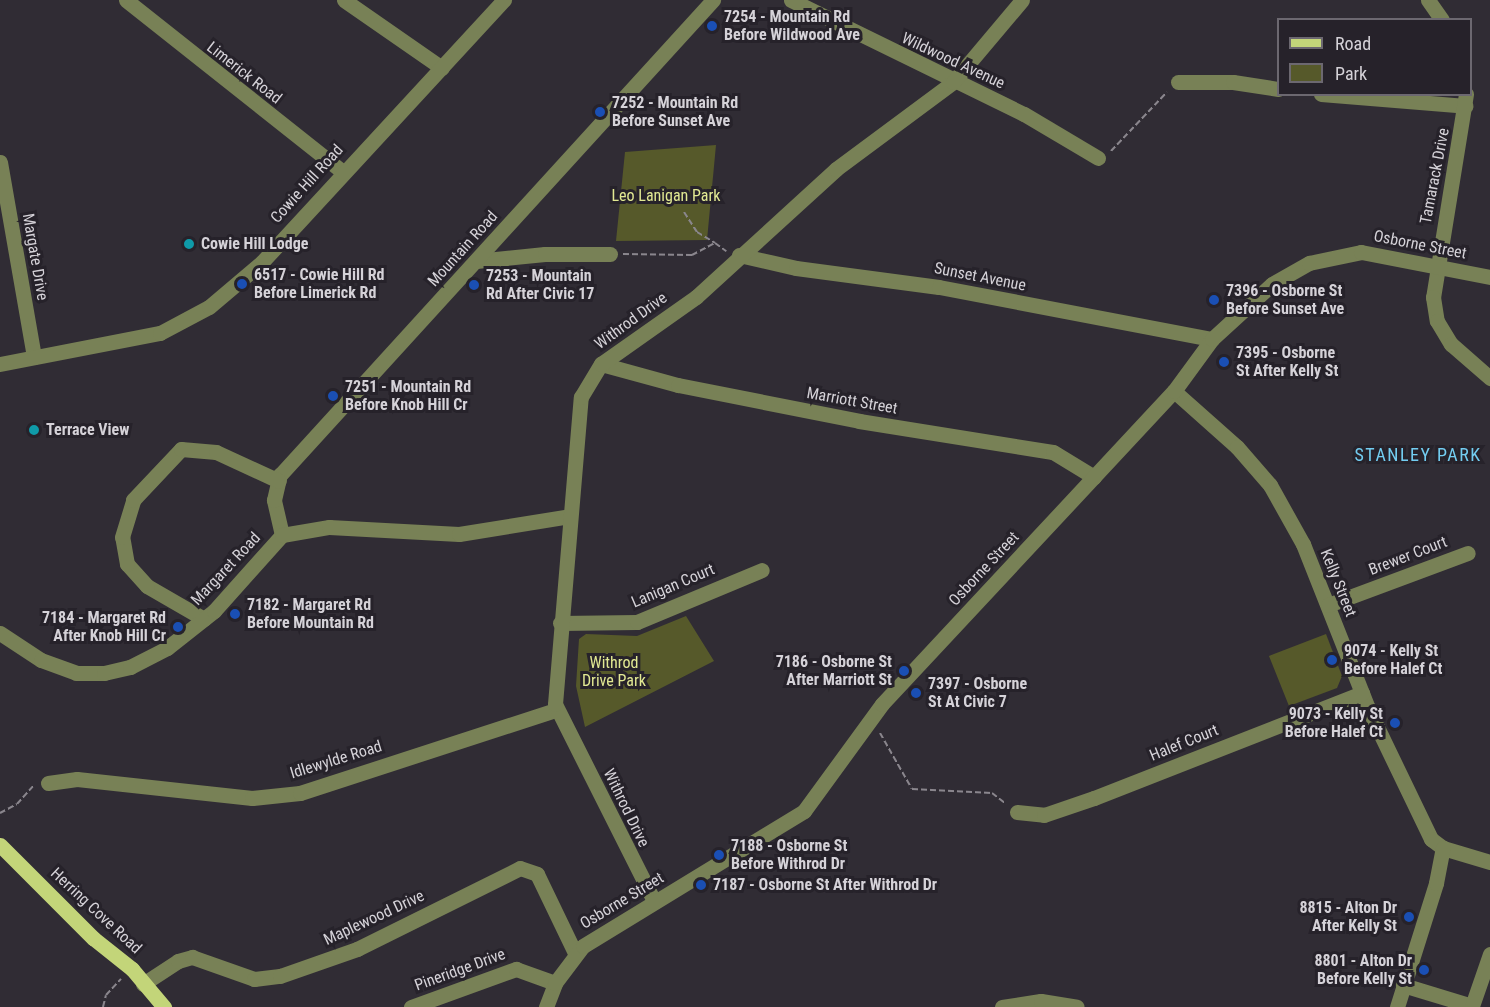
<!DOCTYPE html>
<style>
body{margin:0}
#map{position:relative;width:1490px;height:1007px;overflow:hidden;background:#302c34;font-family:"Roboto Condensed",sans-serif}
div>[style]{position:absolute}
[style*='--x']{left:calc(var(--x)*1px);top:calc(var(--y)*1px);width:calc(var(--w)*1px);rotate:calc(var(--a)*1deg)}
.green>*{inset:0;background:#56592a}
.path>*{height:2px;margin-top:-1px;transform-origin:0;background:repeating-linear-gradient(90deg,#8a868d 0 6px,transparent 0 9px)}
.minor>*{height:15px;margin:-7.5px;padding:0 7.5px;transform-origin:7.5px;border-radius:7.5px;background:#788156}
.major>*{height:15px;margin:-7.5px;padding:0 7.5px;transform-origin:7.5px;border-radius:7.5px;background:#c3d579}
.dots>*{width:16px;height:16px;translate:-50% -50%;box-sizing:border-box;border:3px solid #26222a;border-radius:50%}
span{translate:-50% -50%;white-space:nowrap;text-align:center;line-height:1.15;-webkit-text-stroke:6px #26222a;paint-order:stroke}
.poi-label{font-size:16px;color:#d5d2d8;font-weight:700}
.left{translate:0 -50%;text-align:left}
.right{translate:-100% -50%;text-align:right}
.street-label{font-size:16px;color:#d5d2d8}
.park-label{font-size:16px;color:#e2e993}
.neighbourhood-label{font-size:18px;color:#73cdf1;letter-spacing:1.5px}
.legend{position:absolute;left:1277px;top:18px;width:195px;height:78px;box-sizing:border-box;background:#26222a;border:2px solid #6c6870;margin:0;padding:8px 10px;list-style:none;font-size:18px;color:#d5d2d8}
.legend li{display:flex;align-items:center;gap:12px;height:30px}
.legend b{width:30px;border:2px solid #6c6870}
</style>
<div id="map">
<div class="green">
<i style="clip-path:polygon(716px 145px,707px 240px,616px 241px,625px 152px)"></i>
<i style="clip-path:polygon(686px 616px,714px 661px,585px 727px,576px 686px,579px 639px,586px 634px,637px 636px)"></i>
<i style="clip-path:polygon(1326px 634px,1342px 676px,1337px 688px,1289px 706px,1269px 656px)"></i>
</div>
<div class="path">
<i style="--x:1111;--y:151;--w:81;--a:-46.5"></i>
<i style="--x:684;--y:212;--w:24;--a:57"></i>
<i style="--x:697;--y:232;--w:21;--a:31"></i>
<i style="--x:623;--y:254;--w:69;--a:0.8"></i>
<i style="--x:692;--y:255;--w:26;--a:-28"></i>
<i style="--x:715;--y:243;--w:14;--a:36"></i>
<i style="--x:880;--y:733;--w:64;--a:60.3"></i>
<i style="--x:912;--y:789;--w:80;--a:2.9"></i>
<i style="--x:992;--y:793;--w:18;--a:38"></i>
<i style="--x:0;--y:813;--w:19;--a:-28"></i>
<i style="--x:17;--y:804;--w:25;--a:-48"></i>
<i style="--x:103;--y:1007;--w:12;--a:-76"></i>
<i style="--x:106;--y:995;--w:22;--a:-47"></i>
</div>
<div class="minor">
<i style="--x:126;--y:0;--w:275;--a:38.4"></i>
<i style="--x:344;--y:0;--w:119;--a:34.8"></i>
<i style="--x:791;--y:0;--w:259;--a:26.1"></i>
<i style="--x:1024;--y:114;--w:86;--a:30.7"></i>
<i style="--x:1428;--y:0;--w:24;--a:55"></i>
<i style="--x:1178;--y:82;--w:55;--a:0"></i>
<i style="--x:1233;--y:82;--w:46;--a:8.8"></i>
<i style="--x:1321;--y:94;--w:145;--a:4.7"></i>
<i style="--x:1466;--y:94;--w:206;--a:99.2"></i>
<i style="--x:1433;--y:297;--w:24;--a:81"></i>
<i style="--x:1437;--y:321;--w:27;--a:59"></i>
<i style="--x:1451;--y:344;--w:52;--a:41.1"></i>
<i style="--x:0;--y:162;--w:198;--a:80.1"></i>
<i style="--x:739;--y:255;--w:58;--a:12.8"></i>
<i style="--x:796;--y:268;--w:144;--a:7.6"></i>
<i style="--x:939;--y:287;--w:278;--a:10.8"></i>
<i style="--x:476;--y:261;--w:69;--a:-5.8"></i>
<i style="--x:545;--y:254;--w:65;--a:0"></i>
<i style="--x:0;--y:364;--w:163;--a:-11"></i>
<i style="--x:160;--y:333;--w:55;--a:-28"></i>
<i style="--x:209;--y:307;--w:70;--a:-40.3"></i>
<i style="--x:262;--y:262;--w:357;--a:-47.3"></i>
<i style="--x:601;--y:364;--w:80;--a:15.3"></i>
<i style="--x:678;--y:385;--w:185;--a:11.2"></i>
<i style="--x:859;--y:421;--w:196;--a:9.1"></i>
<i style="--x:1053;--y:452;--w:48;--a:31.4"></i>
<i style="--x:1174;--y:391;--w:84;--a:41.6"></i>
<i style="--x:1237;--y:447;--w:50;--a:49"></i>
<i style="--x:1270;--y:485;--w:68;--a:60.8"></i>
<i style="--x:1303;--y:544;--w:174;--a:68.4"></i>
<i style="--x:1367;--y:706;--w:148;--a:64.3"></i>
<i style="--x:1431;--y:839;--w:15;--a:37"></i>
<i style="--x:1443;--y:848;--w:49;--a:16.6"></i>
<i style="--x:282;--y:535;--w:36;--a:-103"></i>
<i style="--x:274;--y:500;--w:26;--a:-77"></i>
<i style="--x:280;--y:475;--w:643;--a:-47.65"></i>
<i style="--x:1328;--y:605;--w:149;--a:-20.4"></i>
<i style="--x:204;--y:619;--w:66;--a:-149.9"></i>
<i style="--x:147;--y:586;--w:30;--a:-132"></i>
<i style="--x:127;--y:564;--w:27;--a:-100"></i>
<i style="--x:122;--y:537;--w:39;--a:-73"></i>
<i style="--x:133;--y:500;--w:70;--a:-46.7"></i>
<i style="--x:181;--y:449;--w:35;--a:5"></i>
<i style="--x:216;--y:452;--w:69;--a:24.7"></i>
<i style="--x:560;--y:623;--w:77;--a:-0.7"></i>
<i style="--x:637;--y:622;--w:135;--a:-22.6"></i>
<i style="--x:0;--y:633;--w:49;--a:33.4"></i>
<i style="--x:41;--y:660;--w:37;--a:20"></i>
<i style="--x:76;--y:673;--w:28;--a:0"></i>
<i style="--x:104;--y:673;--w:27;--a:-13"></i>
<i style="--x:130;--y:667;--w:42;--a:-27.2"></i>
<i style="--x:167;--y:648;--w:60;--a:-38.2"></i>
<i style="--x:214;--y:611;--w:102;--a:-48.2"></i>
<i style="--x:282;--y:535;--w:48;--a:-9.7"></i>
<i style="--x:329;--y:527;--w:130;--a:3.1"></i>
<i style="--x:459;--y:534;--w:112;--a:-9.2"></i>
<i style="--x:48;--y:783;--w:29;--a:-8"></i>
<i style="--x:77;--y:779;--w:176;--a:6.2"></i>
<i style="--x:252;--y:798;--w:48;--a:-5.9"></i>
<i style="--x:300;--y:793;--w:269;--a:-18"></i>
<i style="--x:1017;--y:812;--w:27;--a:6"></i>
<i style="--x:1044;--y:815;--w:53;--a:-18.8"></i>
<i style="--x:1094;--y:798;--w:288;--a:-21.4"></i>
<i style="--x:654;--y:901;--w:220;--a:-116.7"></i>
<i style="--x:555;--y:704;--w:308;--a:-85.2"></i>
<i style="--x:581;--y:397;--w:39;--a:-59"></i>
<i style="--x:601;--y:364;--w:116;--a:-35.2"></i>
<i style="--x:696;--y:297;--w:190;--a:-42.4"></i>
<i style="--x:836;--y:169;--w:146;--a:-36.6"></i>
<i style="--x:953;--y:82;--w:107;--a:-49.9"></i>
<i style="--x:143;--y:984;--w:42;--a:-33.3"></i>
<i style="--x:178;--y:961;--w:15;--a:-16"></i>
<i style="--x:192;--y:957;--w:66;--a:19.5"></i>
<i style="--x:254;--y:979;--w:26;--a:-7"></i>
<i style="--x:280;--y:976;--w:82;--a:-19.3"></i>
<i style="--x:357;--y:949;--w:182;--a:-26.4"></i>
<i style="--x:520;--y:868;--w:18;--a:19"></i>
<i style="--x:537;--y:874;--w:88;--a:64.3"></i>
<i style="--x:1403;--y:985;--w:72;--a:16.9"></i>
<i style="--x:1472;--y:1006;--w:55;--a:-70.9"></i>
<i style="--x:411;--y:1007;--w:112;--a:-19.9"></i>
<i style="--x:516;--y:969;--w:41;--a:19.7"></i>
<i style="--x:546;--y:1007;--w:26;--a:-69"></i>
<i style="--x:555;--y:983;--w:46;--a:-52.9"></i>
<i style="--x:583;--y:946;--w:259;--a:-31.4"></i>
<i style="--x:804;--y:811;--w:132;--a:-53.9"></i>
<i style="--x:882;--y:704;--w:428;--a:-47"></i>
<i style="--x:1174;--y:391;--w:64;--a:-53.8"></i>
<i style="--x:1212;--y:339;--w:81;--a:-42.5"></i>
<i style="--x:1272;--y:284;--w:43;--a:-29.6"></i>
<i style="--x:1309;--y:263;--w:53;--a:-11.9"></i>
<i style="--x:1361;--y:252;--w:131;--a:11"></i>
<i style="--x:1002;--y:1007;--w:39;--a:-9"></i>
<i style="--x:1041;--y:1001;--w:36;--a:9"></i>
<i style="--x:1397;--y:1007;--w:130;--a:-72.5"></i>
<i style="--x:1436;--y:883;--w:36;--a:-79"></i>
</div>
<div class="major">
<i style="--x:0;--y:845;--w:132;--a:45"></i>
<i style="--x:93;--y:938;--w:50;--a:38.5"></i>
<i style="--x:132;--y:969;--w:50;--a:49.9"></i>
</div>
<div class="dots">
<i style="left:712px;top:26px;background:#1a4fb4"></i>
<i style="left:600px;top:112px;background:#1a4fb4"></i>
<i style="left:189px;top:244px;background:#0f9aa8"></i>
<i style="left:242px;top:284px;background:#1a4fb4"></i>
<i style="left:474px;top:285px;background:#1a4fb4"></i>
<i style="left:1214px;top:300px;background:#1a4fb4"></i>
<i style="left:1224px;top:362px;background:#1a4fb4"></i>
<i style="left:333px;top:396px;background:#1a4fb4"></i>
<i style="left:34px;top:430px;background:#0f9aa8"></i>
<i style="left:235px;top:614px;background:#1a4fb4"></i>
<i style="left:178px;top:627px;background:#1a4fb4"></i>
<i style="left:1332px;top:660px;background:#1a4fb4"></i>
<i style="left:904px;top:671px;background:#1a4fb4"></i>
<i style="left:916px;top:693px;background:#1a4fb4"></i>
<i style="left:1395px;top:723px;background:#1a4fb4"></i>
<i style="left:719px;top:855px;background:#1a4fb4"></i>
<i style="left:701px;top:885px;background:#1a4fb4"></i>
<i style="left:1409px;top:917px;background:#1a4fb4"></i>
<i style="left:1424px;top:970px;background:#1a4fb4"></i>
</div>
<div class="poi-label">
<span class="left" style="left:724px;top:26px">7254 - Mountain Rd<br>Before Wildwood Ave</span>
<span class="left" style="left:612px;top:112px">7252 - Mountain Rd<br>Before Sunset Ave</span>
<span class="left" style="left:201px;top:244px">Cowie Hill Lodge</span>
<span class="left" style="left:254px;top:284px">6517 - Cowie Hill Rd<br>Before Limerick Rd</span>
<span class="left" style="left:486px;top:285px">7253 - Mountain<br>Rd After Civic 17</span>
<span class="left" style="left:1226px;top:300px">7396 - Osborne St<br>Before Sunset Ave</span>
<span class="left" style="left:1236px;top:362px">7395 - Osborne<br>St After Kelly St</span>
<span class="left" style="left:345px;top:396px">7251 - Mountain Rd<br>Before Knob Hill Cr</span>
<span class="left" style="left:46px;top:430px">Terrace View</span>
<span class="left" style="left:247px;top:614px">7182 - Margaret Rd<br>Before Mountain Rd</span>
<span class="right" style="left:166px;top:627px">7184 - Margaret Rd<br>After Knob Hill Cr</span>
<span class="left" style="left:1344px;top:660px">9074 - Kelly St<br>Before Halef Ct</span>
<span class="right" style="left:892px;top:671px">7186 - Osborne St<br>After Marriott St</span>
<span class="left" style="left:928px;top:693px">7397 - Osborne<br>St At Civic 7</span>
<span class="right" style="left:1383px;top:723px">9073 - Kelly St<br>Before Halef Ct</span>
<span class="left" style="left:731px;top:855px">7188 - Osborne St<br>Before Withrod Dr</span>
<span class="left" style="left:713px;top:885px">7187 - Osborne St After Withrod Dr</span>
<span class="right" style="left:1397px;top:917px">8815 - Alton Dr<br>After Kelly St</span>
<span class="right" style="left:1412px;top:970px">8801 - Alton Dr<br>Before Kelly St</span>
</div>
<div class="street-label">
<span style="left:953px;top:61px;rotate:25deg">Wildwood Avenue</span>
<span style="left:244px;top:73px;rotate:38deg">Limerick Road</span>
<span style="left:1435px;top:176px;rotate:-79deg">Tamarack Drive</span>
<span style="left:307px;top:184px;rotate:-48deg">Cowie Hill Road</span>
<span style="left:1420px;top:245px;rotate:11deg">Osborne Street</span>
<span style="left:463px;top:249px;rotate:-48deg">Mountain Road</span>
<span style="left:35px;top:257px;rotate:80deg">Margate Drive</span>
<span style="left:980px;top:277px;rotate:11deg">Sunset Avenue</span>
<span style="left:631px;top:321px;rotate:-36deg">Withrod Drive</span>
<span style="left:852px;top:401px;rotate:10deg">Marriott Street</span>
<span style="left:1408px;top:556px;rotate:-21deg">Brewer Court</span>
<span style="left:226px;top:569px;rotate:-47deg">Margaret Road</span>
<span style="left:984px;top:569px;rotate:-47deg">Osborne Street</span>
<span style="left:1338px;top:583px;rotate:68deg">Kelly Street</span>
<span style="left:673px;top:586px;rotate:-23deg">Lanigan Court</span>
<span style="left:1184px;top:743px;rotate:-22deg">Halef Court</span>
<span style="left:336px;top:760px;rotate:-17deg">Idlewylde Road</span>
<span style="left:626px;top:808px;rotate:64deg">Withrod Drive</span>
<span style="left:622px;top:901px;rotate:-31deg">Osborne Street</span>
<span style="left:96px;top:911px;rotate:43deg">Herring Cove Road</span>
<span style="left:374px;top:918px;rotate:-25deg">Maplewood Drive</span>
<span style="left:460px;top:970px;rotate:-20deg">Pineridge Drive</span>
</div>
<div class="park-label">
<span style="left:666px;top:196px">Leo Lanigan Park</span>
<span style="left:614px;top:672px">Withrod<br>Drive Park</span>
</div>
<div class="neighbourhood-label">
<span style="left:1418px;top:455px">STANLEY PARK</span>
</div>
<ul class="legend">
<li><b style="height:8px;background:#c3d579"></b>Road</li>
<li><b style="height:16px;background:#56592a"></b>Park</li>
</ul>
</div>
